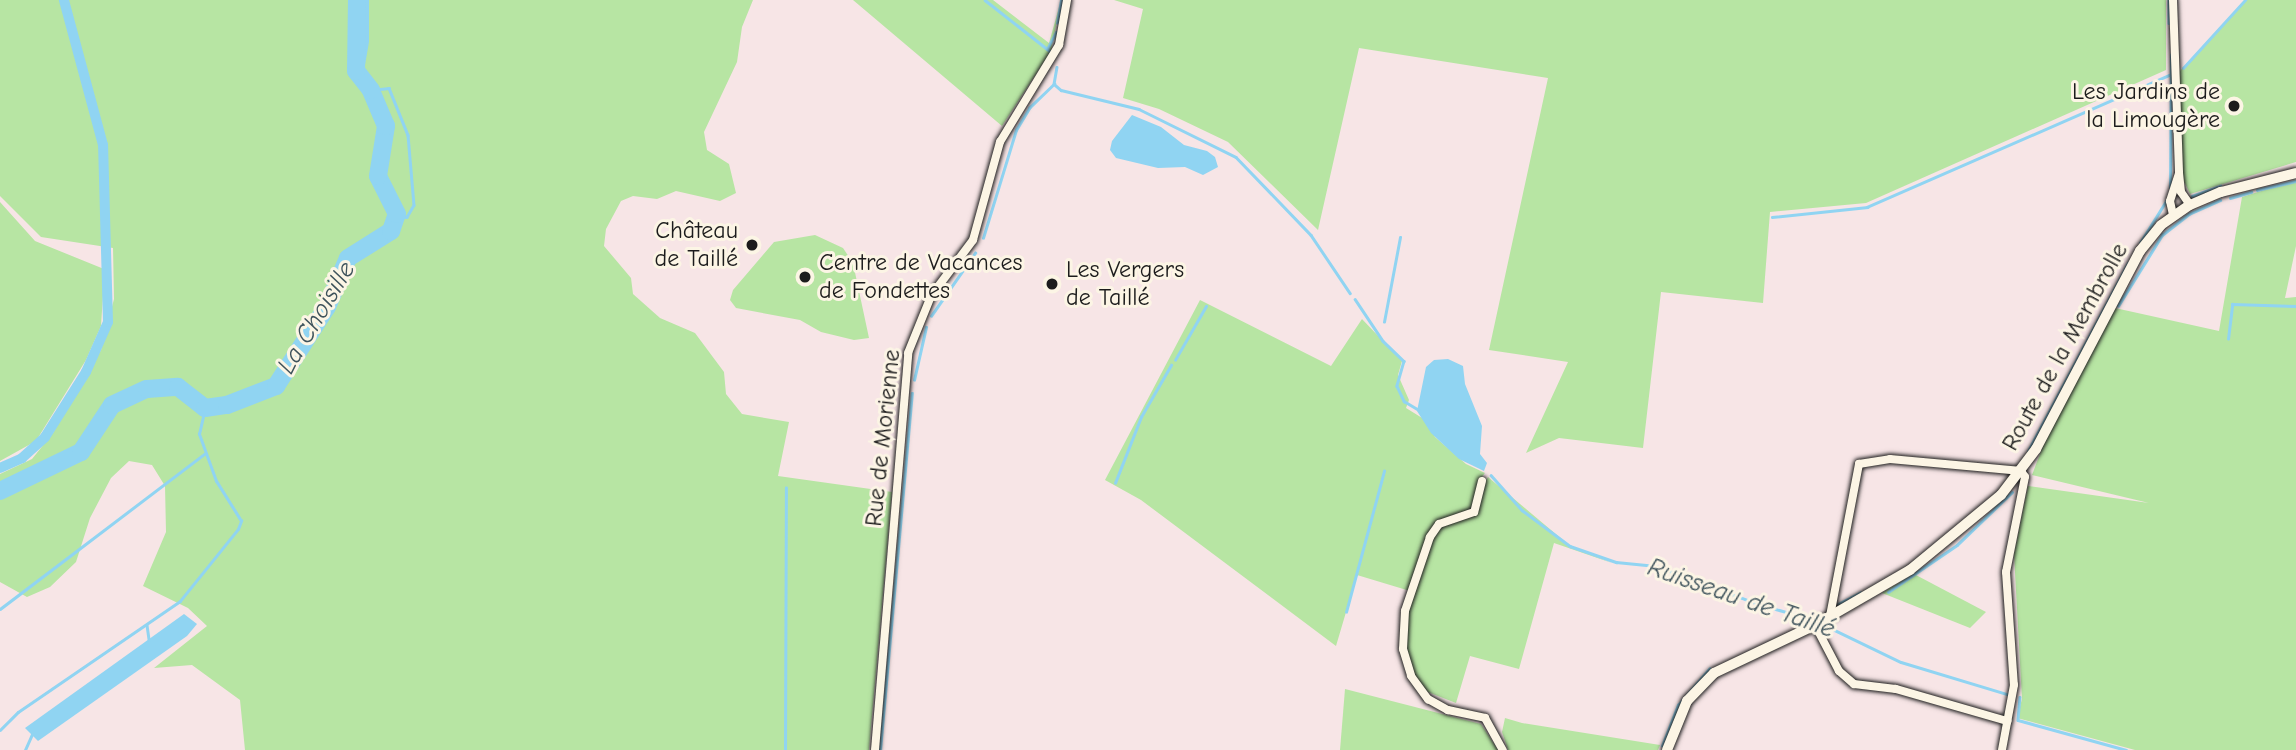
<!DOCTYPE html>
<meta charset="utf-8">
<style>
body{margin:0}
#map{position:relative;width:2296px;height:750px;overflow:hidden;background:#f7e5e6;font-family:"Comic Neue",sans-serif}
div>[style]{position:absolute}
[style*='--x']{left:calc(var(--x)*1px);top:calc(var(--y)*1px);width:calc(var(--w)*1px);rotate:calc(var(--a)*1deg)}
.green>*{inset:0;background:#b7e5a3}
.water>*{inset:0;background:#90d4f2}
.stream>*{height:2.5px;margin:-1.25px;padding:0 1.25px;transform-origin:1.25px;border-radius:1.25px;background:#90d4f2}
.canal>*{height:10px;margin:-5px;padding:0 5px;transform-origin:5px;border-radius:5px;background:#90d4f2}
.river>*{height:18px;margin:-9px;padding:0 9px;transform-origin:9px;border-radius:9px;background:#90d4f2}
.roads{filter:drop-shadow(0 0 2px #1c1c1c) drop-shadow(0 0 2px #1c1c1c)}
.street>*{height:8px;margin:-4px;padding:0 4px;transform-origin:4px;border-radius:4px;background:#fcf5e5}
.secondary>*{height:10px;margin:-5px;padding:0 5px;transform-origin:5px;border-radius:5px;background:#fcf5e5}
.dots>*{width:19px;height:19px;translate:-50% -50%;box-sizing:border-box;border:4px solid #fcf5e5;border-radius:50%}
span{translate:-50% -50%;white-space:nowrap;text-align:center;line-height:1.15;-webkit-text-stroke:6px #fcf5e5;paint-order:stroke}
.poi-label{font-size:24px;color:#1c1c1c}
.right{translate:-100% -50%;text-align:right}
.left{translate:0 -50%;text-align:left}
.street-label{font-size:24px;color:#1c1c1c}
.water-label{font-size:26px;color:#3f535c;font-style:italic}
</style>
<div id="map">
<div class="green">
<i style="clip-path:polygon(0 0,753px 0,742px 27px,737px 62px,704px 132px,707px 150px,729px 164px,736px 193px,720px 201px,676px 191px,657px 199px,633px 196px,621px 201px,606px 229px,604px 246px,631px 278px,633px 294px,660px 318px,695px 333px,724px 372px,726px 394px,742px 414px,789px 422px,778px 476px,892px 492px,869px 750px,245px 750px,240px 700px,192px 665px,154px 668px,207px 626px,188px 608px,143px 586px,166px 532px,165px 486px,152px 465px,129px 461px,111px 478px,90px 518px,76px 562px,50px 587px,27px 597px,0 582px,0 496px,17px 492px,81px 452px,112px 405px,147px 389px,178px 387px,199px 405px,208px 407px,176px 384px,146px 388px,106px 408px,78px 450px,0 490px,0 474px,32px 459px,53px 433px,101px 350px,114px 299px,113px 248px,41px 237px,0 196px)"></i>
<i style="clip-path:polygon(853px 0,993px 0,1049px 43px,1061px 0,1051px 51px,1002px 126px)"></i>
<i style="clip-path:polygon(1114px 0,2166px 0,2166px 70px,1866px 203px,1770px 212px,1763px 303px,1661px 292px,1643px 448px,1559px 438px,1526px 453px,1568px 362px,1489px 350px,1548px 78px,1359px 48px,1318px 230px,1228px 142px,1159px 109px,1123px 98px,1143px 9px)"></i>
<i style="clip-path:polygon(2245px 0,2296px 0,2296px 162px,2190px 194px,2183px 179px,2179px 72px)"></i>
<i style="clip-path:polygon(2296px 180px,2296px 246px,2285px 298px,2296px 297px,2296px 750px,2135px 750px,2017px 718px,2022px 699px,2014px 554px,2028px 486px,2149px 503px,2032px 475px,2046px 438px,2115px 308px,2219px 331px,2242px 197px)"></i>
<i style="clip-path:polygon(0 202px,35px 241px,104px 269px,104px 280px,101px 326px,86px 360px,36px 441px,0 461px)"></i>
<i style="clip-path:polygon(815px 235px,843px 248px,853px 263px,869px 338px,854px 340px,821px 332px,800px 320px,736px 308px,730px 300px,733px 290px,774px 242px)"></i>
<i style="clip-path:polygon(1200px 300px,1331px 366px,1362px 319px,1402px 361px,1398px 375px,1409px 400px,1406px 408px,1427px 421px,1435px 437px,1466px 464px,1485px 473px,1480px 479px,1485px 482px,1488px 477px,1570px 546px,1612px 563px,1554px 543px,1519px 669px,1470px 656px,1456px 703px,1420px 689px,1404px 658px,1410px 591px,1357px 575px,1336px 646px,1141px 500px,1105px 480px)"></i>
<i style="clip-path:polygon(1914px 574px,1986px 612px,1970px 628px,1882px 593px)"></i>
<i style="clip-path:polygon(1345px 689px,1481px 724px,1498px 750px,1340px 750px)"></i>
<i style="clip-path:polygon(1505px 718px,1522px 723px,1660px 745px,1658px 750px,1508px 750px,1502px 732px)"></i>
</div>
<div class="water">
<i style="clip-path:polygon(355px 0,369px 0,369px 42px,365px 65px,353px 69px)"></i>
<i style="clip-path:polygon(1132px 115px,1161px 127px,1184px 145px,1207px 151px,1215px 157px,1218px 167px,1203px 175px,1185px 167px,1158px 168px,1116px 158px,1110px 150px,1112px 141px)"></i>
<i style="clip-path:polygon(1448px 359px,1463px 366px,1465px 384px,1482px 426px,1480px 454px,1487px 463px,1484px 471px,1459px 459px,1431px 433px,1417px 411px,1426px 367px,1434px 360px)"></i>
<i style="clip-path:polygon(184px 614px,197px 624px,187px 636px,38px 741px,25px 728px)"></i>
</div>
<div class="stream">
<i style="--x:985;--y:0;--w:84;--a:38.2"></i>
<i style="--x:2169;--y:0;--w:23;--a:90"></i>
<i style="--x:1057;--y:23;--w:23;--a:-80"></i>
<i style="--x:1047;--y:49;--w:19;--a:-62"></i>
<i style="--x:1057;--y:67;--w:17;--a:100"></i>
<i style="--x:1054;--y:84;--w:9;--a:41"></i>
<i style="--x:1061;--y:90;--w:80;--a:13.7"></i>
<i style="--x:1139;--y:109;--w:108;--a:26.3"></i>
<i style="--x:1236;--y:157;--w:108;--a:46.1"></i>
<i style="--x:1311;--y:235;--w:70;--a:56.1"></i>
<i style="--x:2183;--y:68;--w:92;--a:-47.6"></i>
<i style="--x:371;--y:90;--w:18;--a:-6"></i>
<i style="--x:389;--y:88;--w:51;--a:68"></i>
<i style="--x:408;--y:135;--w:70;--a:85.1"></i>
<i style="--x:414;--y:205;--w:14;--a:120"></i>
<i style="--x:407;--y:217;--w:10;--a:169"></i>
<i style="--x:2170;--y:188;--w:133;--a:-89.6"></i>
<i style="--x:2257;--y:190;--w:40;--a:-13"></i>
<i style="--x:2192;--y:196;--w:30;--a:-20"></i>
<i style="--x:2230;--y:198;--w:22;--a:-16"></i>
<i style="--x:1772;--y:217;--w:96;--a:-6"></i>
<i style="--x:1867;--y:207;--w:330;--a:-23.6"></i>
<i style="--x:983;--y:238;--w:113;--a:-73"></i>
<i style="--x:1016;--y:130;--w:26;--a:-59"></i>
<i style="--x:1029;--y:108;--w:35;--a:-44"></i>
<i style="--x:2140;--y:243;--w:49;--a:-58.2"></i>
<i style="--x:1355;--y:299;--w:50;--a:56.3"></i>
<i style="--x:1383;--y:341;--w:29;--a:44"></i>
<i style="--x:1404;--y:361;--w:26;--a:106"></i>
<i style="--x:1397;--y:386;--w:17;--a:65"></i>
<i style="--x:1404;--y:401;--w:17;--a:31"></i>
<i style="--x:2118;--y:306;--w:84;--a:-58.2"></i>
<i style="--x:2162;--y:235;--w:34;--a:-38"></i>
<i style="--x:2189;--y:214;--w:34;--a:-24"></i>
<i style="--x:931;--y:316;--w:77;--a:-55.1"></i>
<i style="--x:1384;--y:322;--w:86;--a:-79.3"></i>
<i style="--x:2228;--y:339;--w:35;--a:-83"></i>
<i style="--x:2232;--y:304;--w:64;--a:1.8"></i>
<i style="--x:1175;--y:360;--w:62;--a:-60.1"></i>
<i style="--x:914;--y:380;--w:54;--a:-77.2"></i>
<i style="--x:2028;--y:451;--w:213;--a:-62"></i>
<i style="--x:1491;--y:475;--w:47;--a:48.5"></i>
<i style="--x:1522;--y:510;--w:60;--a:36.9"></i>
<i style="--x:1570;--y:546;--w:49;--a:19.2"></i>
<i style="--x:1616;--y:562;--w:40;--a:5.7"></i>
<i style="--x:1656;--y:566;--w:112;--a:20.4"></i>
<i style="--x:1761;--y:605;--w:56;--a:15.5"></i>
<i style="--x:1115;--y:483;--w:71;--a:-68.5"></i>
<i style="--x:1141;--y:417;--w:60;--a:-60"></i>
<i style="--x:1888;--y:592;--w:83;--a:-34.3"></i>
<i style="--x:1957;--y:545;--w:76;--a:-43.9"></i>
<i style="--x:1838;--y:604;--w:25;--a:-27"></i>
<i style="--x:0;--y:609;--w:256;--a:-37.2"></i>
<i style="--x:1346;--y:612;--w:146;--a:-74.9"></i>
<i style="--x:147;--y:625;--w:15;--a:82"></i>
<i style="--x:1824;--y:625;--w:85;--a:25.7"></i>
<i style="--x:1901;--y:662;--w:114;--a:16.8"></i>
<i style="--x:2020;--y:697;--w:23;--a:95"></i>
<i style="--x:2018;--y:720;--w:112;--a:15.5"></i>
<i style="--x:0;--y:730;--w:25;--a:-45"></i>
<i style="--x:18;--y:712;--w:196;--a:-34.4"></i>
<i style="--x:180;--y:601;--w:92;--a:-51.1"></i>
<i style="--x:238;--y:529;--w:9;--a:-69"></i>
<i style="--x:241;--y:521;--w:47;--a:-122"></i>
<i style="--x:216;--y:481;--w:50;--a:-109.9"></i>
<i style="--x:199;--y:434;--w:27;--a:-77"></i>
<i style="--x:1662;--y:746;--w:44;--a:-68.7"></i>
<i style="--x:1678;--y:705;--w:48;--a:-49.3"></i>
<i style="--x:25;--y:750;--w:17;--a:-66"></i>
<i style="--x:785;--y:750;--w:262;--a:-89.8"></i>
<i style="--x:880;--y:750;--w:358;--a:-84.9"></i>
</div>
<div class="canal">
<i style="--x:0;--y:468;--w:24;--a:-24"></i>
<i style="--x:22;--y:458;--w:31;--a:-42"></i>
<i style="--x:45;--y:437;--w:77;--a:-57.8"></i>
<i style="--x:86;--y:372;--w:55;--a:-66.3"></i>
<i style="--x:108;--y:322;--w:177;--a:-91.6"></i>
<i style="--x:103;--y:145;--w:150;--a:-105.1"></i>
</div>
<div class="river">
<i style="--x:0;--y:491;--w:90;--a:-25.7"></i>
<i style="--x:81;--y:452;--w:56;--a:-56.6"></i>
<i style="--x:112;--y:405;--w:38;--a:-25"></i>
<i style="--x:147;--y:389;--w:31;--a:-4"></i>
<i style="--x:178;--y:387;--w:34;--a:38"></i>
<i style="--x:205;--y:408;--w:22;--a:-8"></i>
<i style="--x:227;--y:405;--w:53;--a:-21.2"></i>
<i style="--x:276;--y:386;--w:94;--a:-57.2"></i>
<i style="--x:327;--y:307;--w:53;--a:-66.8"></i>
<i style="--x:348;--y:258;--w:51;--a:-32.1"></i>
<i style="--x:391;--y:231;--w:18;--a:-71"></i>
<i style="--x:397;--y:214;--w:42;--a:-116.6"></i>
<i style="--x:378;--y:176;--w:51;--a:-80.9"></i>
<i style="--x:386;--y:126;--w:39;--a:-113"></i>
<i style="--x:371;--y:90;--w:24;--a:-128"></i>
<i style="--x:356;--y:71;--w:71;--a:-89.2"></i>
</div>
<div class="roads">
<div class="street">
<i style="--x:2173;--y:0;--w:173;--a:88"></i>
<i style="--x:2179;--y:173;--w:19;--a:84"></i>
<i style="--x:2181;--y:192;--w:16;--a:55"></i>
<i style="--x:2173;--y:215;--w:14;--a:-102"></i>
<i style="--x:2170;--y:201;--w:29;--a:-72"></i>
<i style="--x:1482;--y:481;--w:32;--a:104"></i>
<i style="--x:1474;--y:512;--w:37;--a:161"></i>
<i style="--x:1439;--y:524;--w:16;--a:125"></i>
<i style="--x:1430;--y:537;--w:78;--a:108.7"></i>
<i style="--x:1405;--y:611;--w:38;--a:93"></i>
<i style="--x:1403;--y:649;--w:28;--a:73"></i>
<i style="--x:1411;--y:676;--w:29;--a:54"></i>
<i style="--x:1428;--y:699;--w:23;--a:29"></i>
<i style="--x:1448;--y:710;--w:38;--a:12"></i>
<i style="--x:1485;--y:718;--w:37;--a:61"></i>
<i style="--x:1830;--y:616;--w:155;--a:-79.2"></i>
<i style="--x:1859;--y:464;--w:31;--a:-9"></i>
<i style="--x:1890;--y:459;--w:132;--a:5.2"></i>
<i style="--x:2021;--y:471;--w:7;--a:56"></i>
<i style="--x:2025;--y:477;--w:97;--a:101.3"></i>
<i style="--x:2006;--y:572;--w:113;--a:86"></i>
<i style="--x:2014;--y:685;--w:66;--a:100.5"></i>
<i style="--x:1815;--y:625;--w:52;--a:62.4"></i>
<i style="--x:1839;--y:671;--w:20;--a:41"></i>
<i style="--x:1854;--y:684;--w:42;--a:6.8"></i>
<i style="--x:1896;--y:689;--w:116;--a:16.1"></i>
<i style="--x:875;--y:750;--w:398;--a:-85.2"></i>
<i style="--x:908;--y:353;--w:61;--a:-68"></i>
<i style="--x:931;--y:296;--w:70;--a:-53.1"></i>
<i style="--x:973;--y:240;--w:102;--a:-74.6"></i>
<i style="--x:1000;--y:142;--w:114;--a:-58.7"></i>
<i style="--x:1059;--y:45;--w:46;--a:-79.9"></i>
</div>
<div class="secondary">
<i style="--x:1667;--y:750;--w:53;--a:-67.8"></i>
<i style="--x:1687;--y:701;--w:39;--a:-46"></i>
<i style="--x:1714;--y:673;--w:112;--a:-25.4"></i>
<i style="--x:1815;--y:625;--w:110;--a:-30.1"></i>
<i style="--x:1910;--y:570;--w:118;--a:-39.5"></i>
<i style="--x:2001;--y:495;--w:58;--a:-52.7"></i>
<i style="--x:2036;--y:449;--w:224;--a:-62.3"></i>
<i style="--x:2140;--y:251;--w:33;--a:-51"></i>
<i style="--x:2161;--y:225;--w:35;--a:-35"></i>
<i style="--x:2190;--y:205;--w:34;--a:-23"></i>
<i style="--x:2221;--y:192;--w:77;--a:-14.2"></i>
</div>
</div>
<div class="dots">
<i style="left:2234px;top:106px;background:#1c1c1c"></i>
<i style="left:752px;top:245px;background:#1c1c1c"></i>
<i style="left:805px;top:277px;background:#1c1c1c"></i>
<i style="left:1052px;top:284px;background:#1c1c1c"></i>
</div>
<div class="poi-label">
<span class="right" style="left:2220px;top:106px">Les Jardins de<br>la Limougère</span>
<span class="right" style="left:738px;top:245px">Château<br>de Taillé</span>
<span class="left" style="left:819px;top:277px">Centre de Vacances<br>de Fondettes</span>
<span class="left" style="left:1066px;top:284px">Les Vergers<br>de Taillé</span>
</div>
<div class="street-label">
<span style="left:2065px;top:347px;rotate:-61deg">Route de la Membrolle</span>
<span style="left:883px;top:438px;rotate:-84deg">Rue de Morienne</span>
</div>
<div class="water-label">
<span style="left:317px;top:318px;rotate:-59deg">La Choisille</span>
<span style="left:1741px;top:599px;rotate:19deg">Ruisseau de Taillé</span>
</div>
</div>
